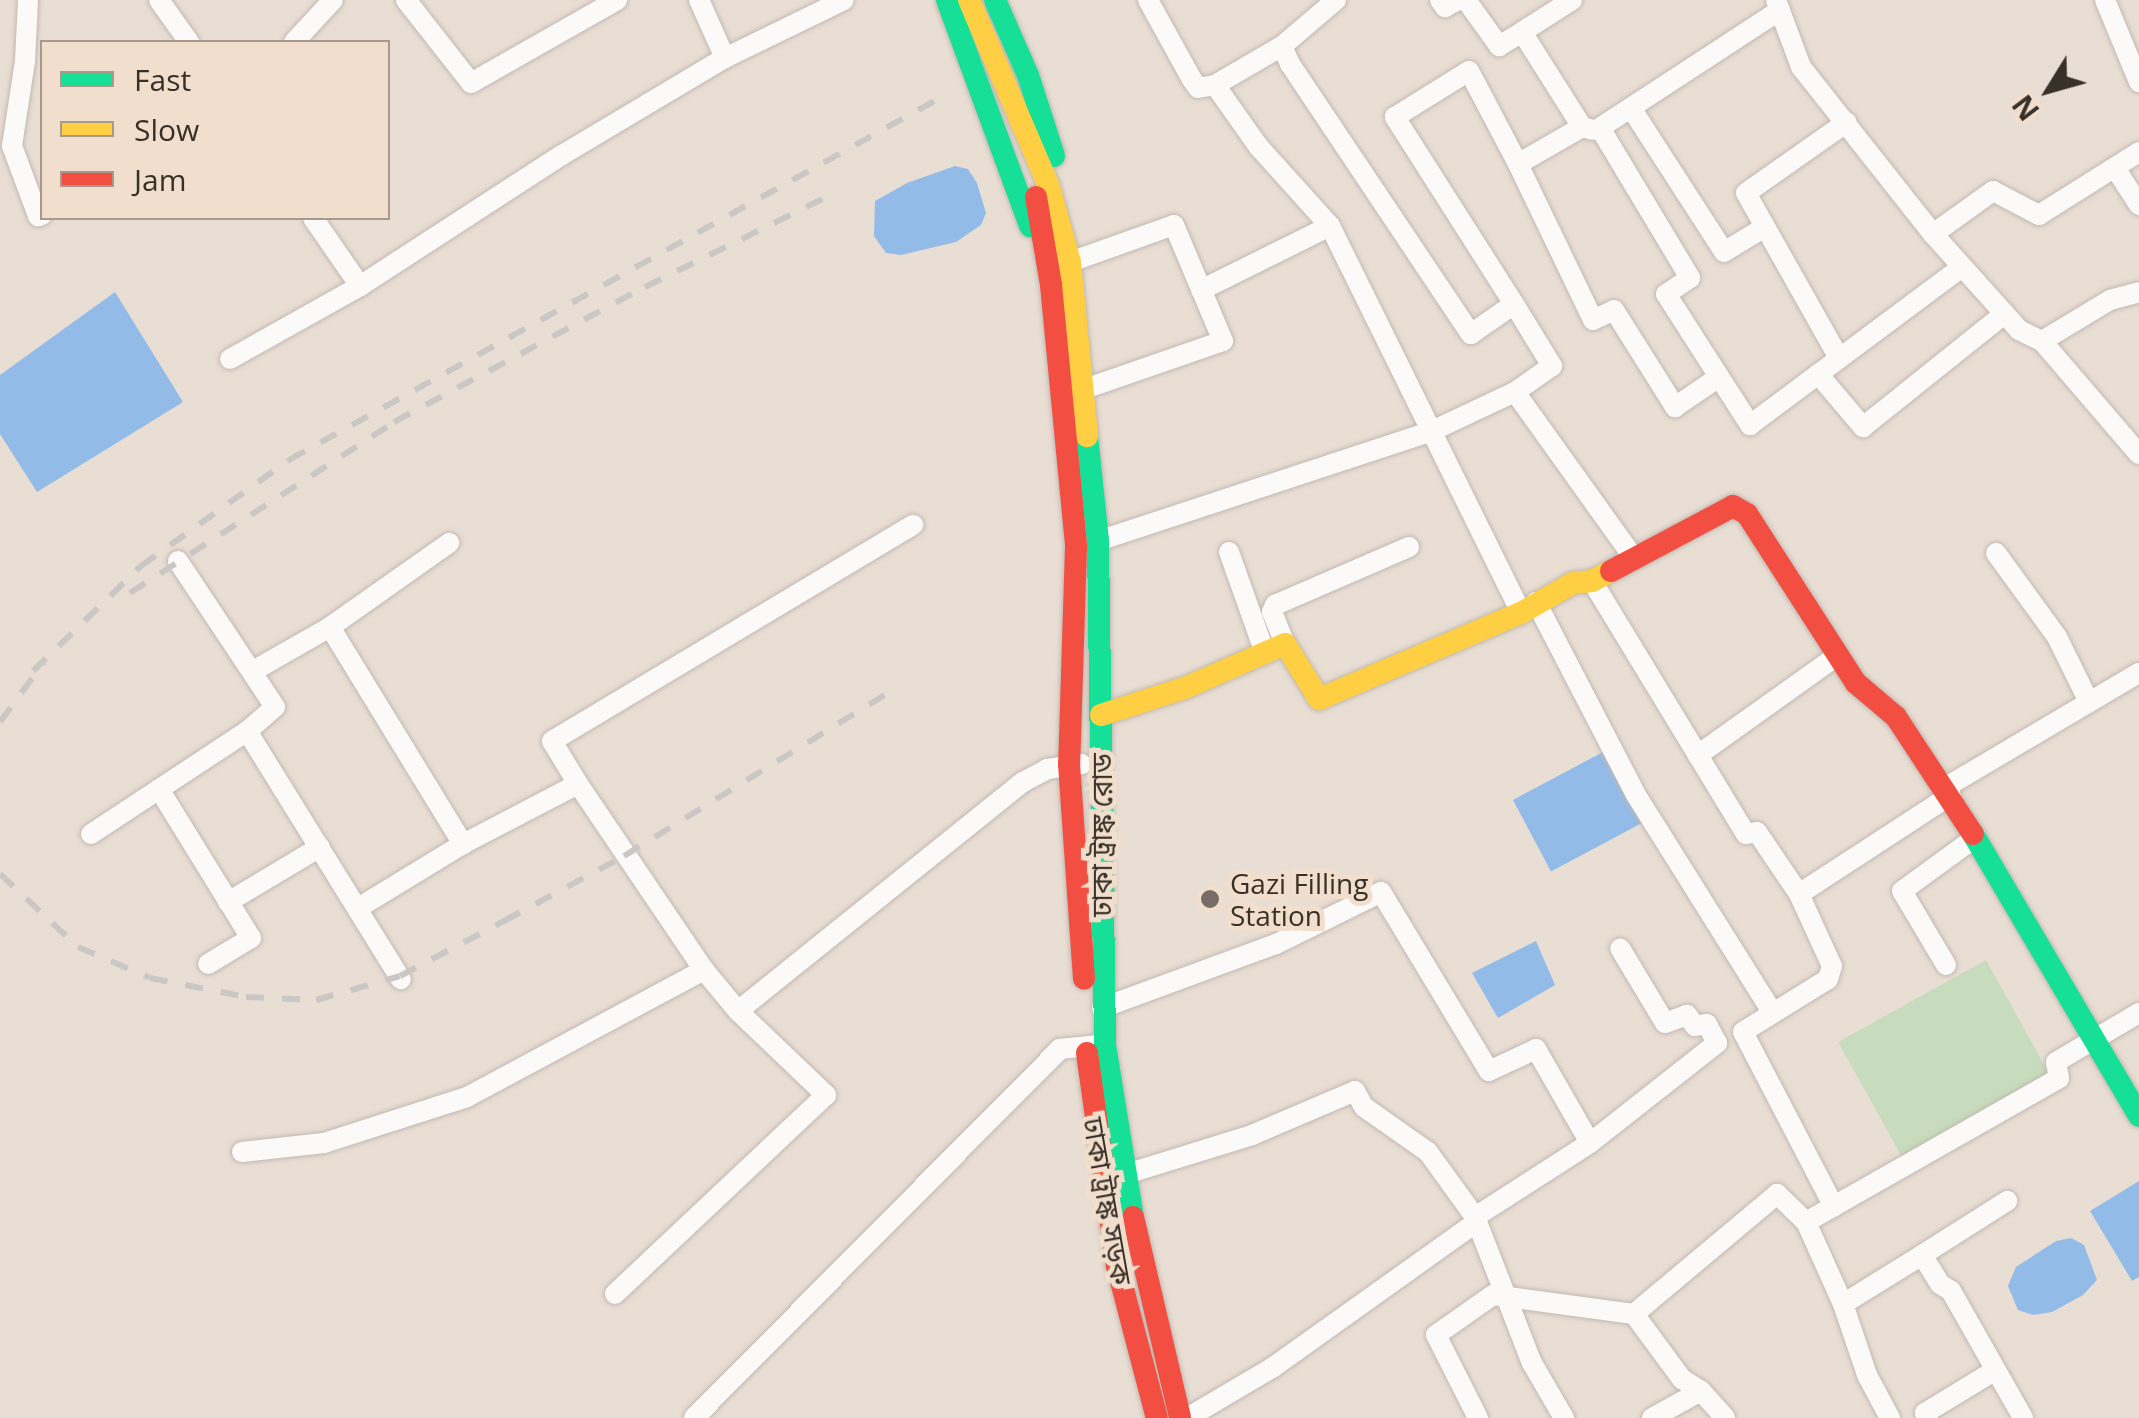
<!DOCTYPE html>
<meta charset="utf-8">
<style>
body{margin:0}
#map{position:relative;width:2139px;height:1418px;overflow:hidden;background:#e9ded4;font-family:"Open Sans","Noto Sans Bengali",sans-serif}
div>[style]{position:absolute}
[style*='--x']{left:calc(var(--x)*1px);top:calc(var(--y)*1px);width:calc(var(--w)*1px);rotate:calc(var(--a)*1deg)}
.green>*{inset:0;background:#c7dcbc;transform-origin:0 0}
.water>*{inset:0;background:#93bbe7;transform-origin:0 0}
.roads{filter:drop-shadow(0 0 2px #c1b9b1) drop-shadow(0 0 2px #c1b9b1)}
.street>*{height:20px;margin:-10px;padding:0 10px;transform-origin:10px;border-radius:10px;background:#fcfaf9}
.fast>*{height:22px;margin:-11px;padding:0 11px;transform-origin:11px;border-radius:11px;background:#16e098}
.slow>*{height:22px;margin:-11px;padding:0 11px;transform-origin:11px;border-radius:11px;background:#ffcf43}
.jam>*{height:22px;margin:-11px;padding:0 11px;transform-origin:11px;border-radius:11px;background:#f24e42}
.rail>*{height:6px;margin-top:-3px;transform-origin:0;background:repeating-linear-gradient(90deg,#cac7c5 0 18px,transparent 0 36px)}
.dots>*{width:28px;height:28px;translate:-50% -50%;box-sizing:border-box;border:5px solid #f1decc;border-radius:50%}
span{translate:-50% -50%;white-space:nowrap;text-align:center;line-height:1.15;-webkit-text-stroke:10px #f1decc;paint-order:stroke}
.street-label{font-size:28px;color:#38312a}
.poi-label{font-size:28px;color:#38312a}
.left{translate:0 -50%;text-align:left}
.legend{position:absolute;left:40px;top:40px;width:350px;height:180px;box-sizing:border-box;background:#f1decc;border:2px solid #a7998b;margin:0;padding:12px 18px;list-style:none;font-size:30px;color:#38312a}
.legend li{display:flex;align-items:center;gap:20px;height:50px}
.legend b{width:50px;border:2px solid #a7998b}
.north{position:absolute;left:1999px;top:40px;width:100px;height:100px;-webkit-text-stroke:8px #f1decc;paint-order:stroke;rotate:233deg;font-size:28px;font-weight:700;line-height:40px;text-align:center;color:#38312a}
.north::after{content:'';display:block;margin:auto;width:35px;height:45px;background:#38312a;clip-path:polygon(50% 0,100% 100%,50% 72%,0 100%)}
</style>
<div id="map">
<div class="green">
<i style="left:1986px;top:960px;width:132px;height:169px;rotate:61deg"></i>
</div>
<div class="water">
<i style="clip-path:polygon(955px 166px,968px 169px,977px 183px,986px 213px,981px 225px,956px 242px,901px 255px,886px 253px,874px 236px,875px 201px,907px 183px)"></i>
<i style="clip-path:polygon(115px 292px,183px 402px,37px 492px,0 434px,0 375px)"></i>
<i style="left:1603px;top:752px;width:81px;height:102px;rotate:62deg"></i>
<i style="clip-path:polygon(1536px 941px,1555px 985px,1498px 1018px,1472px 973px)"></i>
<i style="clip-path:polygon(2139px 1181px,2139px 1277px,2132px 1281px,2090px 1211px)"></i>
<i style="clip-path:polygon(2071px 1238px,2084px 1245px,2097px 1280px,2083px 1295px,2052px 1312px,2033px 1315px,2018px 1310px,2008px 1286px,2016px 1267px,2056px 1241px)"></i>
</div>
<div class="roads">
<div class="street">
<i style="--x:28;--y:0;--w:61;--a:92.8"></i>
<i style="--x:25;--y:61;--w:86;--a:98.7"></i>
<i style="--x:12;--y:146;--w:75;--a:69.6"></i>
<i style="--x:38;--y:216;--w:4;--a:-14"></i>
<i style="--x:159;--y:0;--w:52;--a:54.5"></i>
<i style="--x:406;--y:0;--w:105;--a:51.9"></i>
<i style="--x:471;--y:83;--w:168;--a:-29.6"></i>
<i style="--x:1148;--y:0;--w:89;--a:61.1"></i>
<i style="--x:1191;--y:78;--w:12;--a:55"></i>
<i style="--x:1198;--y:88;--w:17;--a:-10"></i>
<i style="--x:1336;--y:0;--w:71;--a:139.6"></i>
<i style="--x:1282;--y:46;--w:20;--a:66"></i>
<i style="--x:1290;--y:64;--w:325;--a:56.2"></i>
<i style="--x:1471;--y:334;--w:52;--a:-34.9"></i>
<i style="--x:1514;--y:304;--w:73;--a:58.5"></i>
<i style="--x:1552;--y:366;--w:45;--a:144.9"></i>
<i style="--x:1515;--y:392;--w:204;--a:54.4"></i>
<i style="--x:1440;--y:0;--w:9;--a:54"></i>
<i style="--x:1445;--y:7;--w:15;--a:-28"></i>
<i style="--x:1466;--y:0;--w:57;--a:54.3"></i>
<i style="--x:1499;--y:46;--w:27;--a:-31"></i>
<i style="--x:1572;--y:0;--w:59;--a:147.4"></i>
<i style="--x:1522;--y:32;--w:112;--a:57.7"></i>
<i style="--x:1582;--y:127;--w:11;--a:15"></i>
<i style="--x:1776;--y:0;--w:72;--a:69.5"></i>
<i style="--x:1801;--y:67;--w:213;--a:51.7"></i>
<i style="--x:1933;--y:234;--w:129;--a:48.1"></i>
<i style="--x:2019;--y:330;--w:25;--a:26"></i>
<i style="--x:2042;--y:341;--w:149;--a:49.4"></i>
<i style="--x:2105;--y:0;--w:89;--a:67.5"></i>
<i style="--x:1780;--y:10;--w:215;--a:146.8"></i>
<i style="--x:1600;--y:128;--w:175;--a:59"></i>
<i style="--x:1690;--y:278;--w:29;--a:146"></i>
<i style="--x:1666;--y:294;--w:156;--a:57.3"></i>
<i style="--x:1750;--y:425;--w:264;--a:-36.7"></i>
<i style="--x:294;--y:42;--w:57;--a:-47.1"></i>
<i style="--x:1282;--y:46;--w:78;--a:149.8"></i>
<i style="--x:1215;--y:85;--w:75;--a:54.8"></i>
<i style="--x:1258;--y:146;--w:108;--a:48"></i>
<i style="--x:1330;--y:226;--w:432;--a:63.7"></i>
<i style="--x:725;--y:58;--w:132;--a:-26"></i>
<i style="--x:1631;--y:108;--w:171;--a:57.1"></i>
<i style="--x:1724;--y:252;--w:48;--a:-31.4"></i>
<i style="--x:1582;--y:127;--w:74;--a:150"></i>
<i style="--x:1518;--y:164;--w:173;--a:64.3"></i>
<i style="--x:1593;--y:320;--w:23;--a:-25"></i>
<i style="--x:1614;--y:310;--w:115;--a:57.8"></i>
<i style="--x:1675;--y:407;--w:53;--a:-34.3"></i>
<i style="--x:2115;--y:168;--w:44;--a:57"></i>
<i style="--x:313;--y:218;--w:83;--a:55.3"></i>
<i style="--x:360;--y:286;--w:241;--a:-33"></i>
<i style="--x:562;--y:155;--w:190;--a:-30.8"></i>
<i style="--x:725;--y:58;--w:64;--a:-114.1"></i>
<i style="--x:1933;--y:234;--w:74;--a:-35.6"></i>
<i style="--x:1993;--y:191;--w:52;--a:27.6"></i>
<i style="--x:2039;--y:215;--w:118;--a:-32.2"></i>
<i style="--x:1070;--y:262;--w:110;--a:-19.6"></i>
<i style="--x:1174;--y:225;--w:126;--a:67.1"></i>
<i style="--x:1223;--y:341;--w:144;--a:160.9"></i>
<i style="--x:1201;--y:290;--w:144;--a:-26.4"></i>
<i style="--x:1514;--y:304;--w:222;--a:-122.5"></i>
<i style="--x:1395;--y:117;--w:87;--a:-31.9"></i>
<i style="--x:1469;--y:71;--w:105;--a:62.2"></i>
<i style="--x:2042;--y:341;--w:79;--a:-31.1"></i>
<i style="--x:2110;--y:300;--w:30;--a:-15"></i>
<i style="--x:1839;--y:358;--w:189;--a:-119.4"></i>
<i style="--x:1746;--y:193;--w:123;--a:-35.1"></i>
<i style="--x:230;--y:359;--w:149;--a:-29.3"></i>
<i style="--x:1818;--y:374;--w:70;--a:49.7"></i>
<i style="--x:1863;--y:427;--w:181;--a:-38.7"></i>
<i style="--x:1098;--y:541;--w:352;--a:-18.2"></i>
<i style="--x:1432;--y:431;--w:92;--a:-25.2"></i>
<i style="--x:1229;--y:552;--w:107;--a:70.4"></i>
<i style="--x:1996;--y:553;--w:104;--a:54"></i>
<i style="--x:2057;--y:637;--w:72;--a:63.8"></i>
<i style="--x:178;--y:561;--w:175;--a:56.4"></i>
<i style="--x:275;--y:707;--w:37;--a:139"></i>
<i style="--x:247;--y:731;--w:292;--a:58.2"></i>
<i style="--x:1592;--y:581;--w:296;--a:58.7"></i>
<i style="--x:1746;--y:834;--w:11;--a:-10"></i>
<i style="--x:1757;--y:832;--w:75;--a:55.9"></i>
<i style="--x:1799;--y:894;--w:79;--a:65.4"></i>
<i style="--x:1832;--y:966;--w:14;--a:107"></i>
<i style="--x:1828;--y:979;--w:100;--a:148.1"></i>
<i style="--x:1743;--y:1032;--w:197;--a:62.5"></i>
<i style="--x:1536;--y:602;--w:217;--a:62.6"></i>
<i style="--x:1636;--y:795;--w:257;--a:57.9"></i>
<i style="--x:330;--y:627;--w:255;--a:58.5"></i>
<i style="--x:463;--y:844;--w:123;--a:148.6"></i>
<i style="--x:1285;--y:644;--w:35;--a:-112"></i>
<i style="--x:1272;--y:612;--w:8;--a:-67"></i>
<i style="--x:1275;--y:605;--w:146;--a:-23.4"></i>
<i style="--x:253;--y:671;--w:89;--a:-29.7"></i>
<i style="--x:330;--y:627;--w:146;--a:-35.2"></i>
<i style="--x:1698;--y:755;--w:171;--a:-35.5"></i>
<i style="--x:578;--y:784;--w:50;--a:-121.2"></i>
<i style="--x:552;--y:741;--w:421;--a:-30.9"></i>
<i style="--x:1946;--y:787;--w:224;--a:-30.6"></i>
<i style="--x:159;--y:789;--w:175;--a:58.3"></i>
<i style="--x:251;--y:938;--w:50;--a:148.8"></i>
<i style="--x:91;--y:834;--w:187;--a:-33.4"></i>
<i style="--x:463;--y:844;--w:130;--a:-27.6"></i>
<i style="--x:578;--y:784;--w:225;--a:55.9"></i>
<i style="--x:704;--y:970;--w:53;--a:50.3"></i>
<i style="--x:738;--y:1011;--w:122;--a:43.7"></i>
<i style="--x:826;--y:1095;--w:290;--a:136.7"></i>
<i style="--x:1799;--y:894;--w:181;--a:-33.1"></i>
<i style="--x:228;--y:902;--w:107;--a:-30.9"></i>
<i style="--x:1946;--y:965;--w:86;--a:-120.7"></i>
<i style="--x:1902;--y:891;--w:92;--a:-36.1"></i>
<i style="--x:1102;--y:1008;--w:185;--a:-20.2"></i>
<i style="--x:1276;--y:944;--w:117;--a:-26.3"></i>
<i style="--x:1381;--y:892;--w:209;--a:58.9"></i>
<i style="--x:1489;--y:1071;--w:52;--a:-25.1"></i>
<i style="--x:1536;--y:1049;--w:108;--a:60.1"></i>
<i style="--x:1590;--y:1143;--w:137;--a:147.2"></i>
<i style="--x:738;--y:1011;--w:366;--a:-38.8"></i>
<i style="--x:1023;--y:782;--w:27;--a:-28"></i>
<i style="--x:1047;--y:769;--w:35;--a:-8"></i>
<i style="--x:1590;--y:1143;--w:162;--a:-38.2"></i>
<i style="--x:1717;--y:1043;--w:21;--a:-118"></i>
<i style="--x:1707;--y:1024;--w:12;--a:171"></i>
<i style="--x:1695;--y:1026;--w:14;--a:-126"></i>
<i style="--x:1687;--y:1015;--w:23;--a:160"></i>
<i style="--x:1665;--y:1023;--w:87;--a:-121"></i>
<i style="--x:242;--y:1152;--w:82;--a:-6.3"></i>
<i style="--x:324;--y:1143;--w:150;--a:-17.8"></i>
<i style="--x:467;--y:1097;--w:269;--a:-28.2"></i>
<i style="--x:1123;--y:1175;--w:135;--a:-17.2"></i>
<i style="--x:1252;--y:1135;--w:112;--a:-23.1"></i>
<i style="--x:1355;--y:1091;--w:18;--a:61"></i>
<i style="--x:1364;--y:1107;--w:78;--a:35.1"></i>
<i style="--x:1428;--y:1152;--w:80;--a:54.1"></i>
<i style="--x:1475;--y:1217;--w:157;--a:68.7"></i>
<i style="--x:1532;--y:1363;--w:64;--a:59.8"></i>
<i style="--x:1806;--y:1222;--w:291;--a:-29.6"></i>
<i style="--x:2059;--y:1078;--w:16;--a:-101"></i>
<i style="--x:2056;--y:1062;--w:96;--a:-30.6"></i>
<i style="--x:1922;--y:1255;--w:101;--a:-32.4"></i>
<i style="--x:1843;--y:1304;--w:93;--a:-31.8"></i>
<i style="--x:1922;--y:1255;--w:34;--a:58"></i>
<i style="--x:1940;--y:1284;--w:13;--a:32"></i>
<i style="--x:1951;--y:1291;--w:146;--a:60.4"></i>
<i style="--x:1634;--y:1314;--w:187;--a:-40"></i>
<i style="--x:1777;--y:1194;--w:40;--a:44"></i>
<i style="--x:1806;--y:1222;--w:90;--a:65.7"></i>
<i style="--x:1843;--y:1304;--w:75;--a:71.3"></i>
<i style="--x:1867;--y:1375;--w:49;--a:61.9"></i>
<i style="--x:694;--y:1418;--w:520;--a:-45.23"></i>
<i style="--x:1060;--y:1049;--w:39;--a:-6"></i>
<i style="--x:1187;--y:1418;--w:99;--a:-30.5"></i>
<i style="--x:1272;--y:1368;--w:252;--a:-35.5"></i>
<i style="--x:1478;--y:1418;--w:93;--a:-116.8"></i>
<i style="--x:1436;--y:1335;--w:70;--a:-35.1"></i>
<i style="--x:1493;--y:1295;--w:142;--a:7.7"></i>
<i style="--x:1634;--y:1314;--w:81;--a:53.6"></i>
<i style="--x:1682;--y:1379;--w:22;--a:32"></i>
<i style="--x:1701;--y:1391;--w:36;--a:48"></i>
<i style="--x:1652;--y:1418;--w:56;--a:-28.9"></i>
<i style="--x:1928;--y:1418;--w:6;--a:-121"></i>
<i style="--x:1925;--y:1413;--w:81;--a:-31.3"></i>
</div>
<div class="fast">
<i style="--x:947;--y:0;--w:241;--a:69.8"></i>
<i style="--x:995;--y:0;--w:82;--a:66.3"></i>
<i style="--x:1028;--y:75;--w:85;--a:72.2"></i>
<i style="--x:1087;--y:436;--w:106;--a:84"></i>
<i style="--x:1098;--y:541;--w:504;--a:89.2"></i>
<i style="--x:1105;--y:1045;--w:174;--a:80.8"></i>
<i style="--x:1973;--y:834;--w:327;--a:59.5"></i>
</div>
<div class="slow">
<i style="--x:969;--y:0;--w:203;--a:66.8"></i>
<i style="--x:1049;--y:187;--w:78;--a:74.4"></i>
<i style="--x:1070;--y:262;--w:175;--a:84.4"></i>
<i style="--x:1101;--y:715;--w:90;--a:-18"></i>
<i style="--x:1187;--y:687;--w:107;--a:-23.7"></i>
<i style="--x:1285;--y:644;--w:65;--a:58.3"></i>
<i style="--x:1319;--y:699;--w:220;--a:-23.1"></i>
<i style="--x:1521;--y:613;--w:60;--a:-30"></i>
<i style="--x:1573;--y:583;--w:19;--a:-6"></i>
<i style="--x:1592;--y:581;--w:21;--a:-28"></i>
</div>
<div class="jam">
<i style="--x:1036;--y:197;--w:89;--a:80.3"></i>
<i style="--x:1051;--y:285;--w:263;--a:84.5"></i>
<i style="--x:1076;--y:547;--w:217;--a:91.8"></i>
<i style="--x:1069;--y:764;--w:215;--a:86"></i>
<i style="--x:1611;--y:571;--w:138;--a:-28"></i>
<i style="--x:1733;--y:506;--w:16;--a:30"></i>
<i style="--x:1747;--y:514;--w:201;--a:57.2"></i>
<i style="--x:1856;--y:683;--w:52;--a:40.4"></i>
<i style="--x:1896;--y:717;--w:140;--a:56.7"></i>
<i style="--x:1087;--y:1053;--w:215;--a:82"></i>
<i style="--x:1117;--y:1266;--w:157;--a:75.3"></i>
<i style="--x:1133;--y:1217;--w:206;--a:76.8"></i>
</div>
</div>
<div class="rail">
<i style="--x:130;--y:593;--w:315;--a:-32.9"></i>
<i style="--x:394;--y:422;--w:285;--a:-28.3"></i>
<i style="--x:645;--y:287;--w:200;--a:-26.4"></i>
<i style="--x:33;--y:671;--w:151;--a:-44.2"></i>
<i style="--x:141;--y:566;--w:182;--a:-35.6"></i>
<i style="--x:289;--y:460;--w:743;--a:-29.08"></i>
<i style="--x:0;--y:722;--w:74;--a:-53.7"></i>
<i style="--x:0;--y:874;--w:107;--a:43.1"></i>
<i style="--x:78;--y:947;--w:78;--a:23.3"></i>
<i style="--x:150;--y:978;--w:98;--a:11.2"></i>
<i style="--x:246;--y:997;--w:70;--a:2.5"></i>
<i style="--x:316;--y:1000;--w:87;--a:-15.9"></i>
<i style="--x:400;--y:976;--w:118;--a:-27.9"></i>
<i style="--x:504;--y:921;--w:136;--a:-28.4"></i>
<i style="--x:624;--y:856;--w:323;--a:-31.7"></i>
</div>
<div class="dots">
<i style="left:1210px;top:899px;background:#766e66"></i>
</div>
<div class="street-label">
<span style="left:1101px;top:835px;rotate:-90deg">ঢাকা ট্রাঙ্ক রোড</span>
<span style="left:1108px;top:1201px;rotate:80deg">ঢাকা ট্রাঙ্ক সড়ক</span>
</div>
<div class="poi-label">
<span class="left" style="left:1230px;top:899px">Gazi Filling<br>Station</span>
</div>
<ul class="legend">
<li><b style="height:12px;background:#16e098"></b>Fast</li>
<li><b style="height:12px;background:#ffcf43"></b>Slow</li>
<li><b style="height:12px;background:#f24e42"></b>Jam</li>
</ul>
<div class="north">N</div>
</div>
